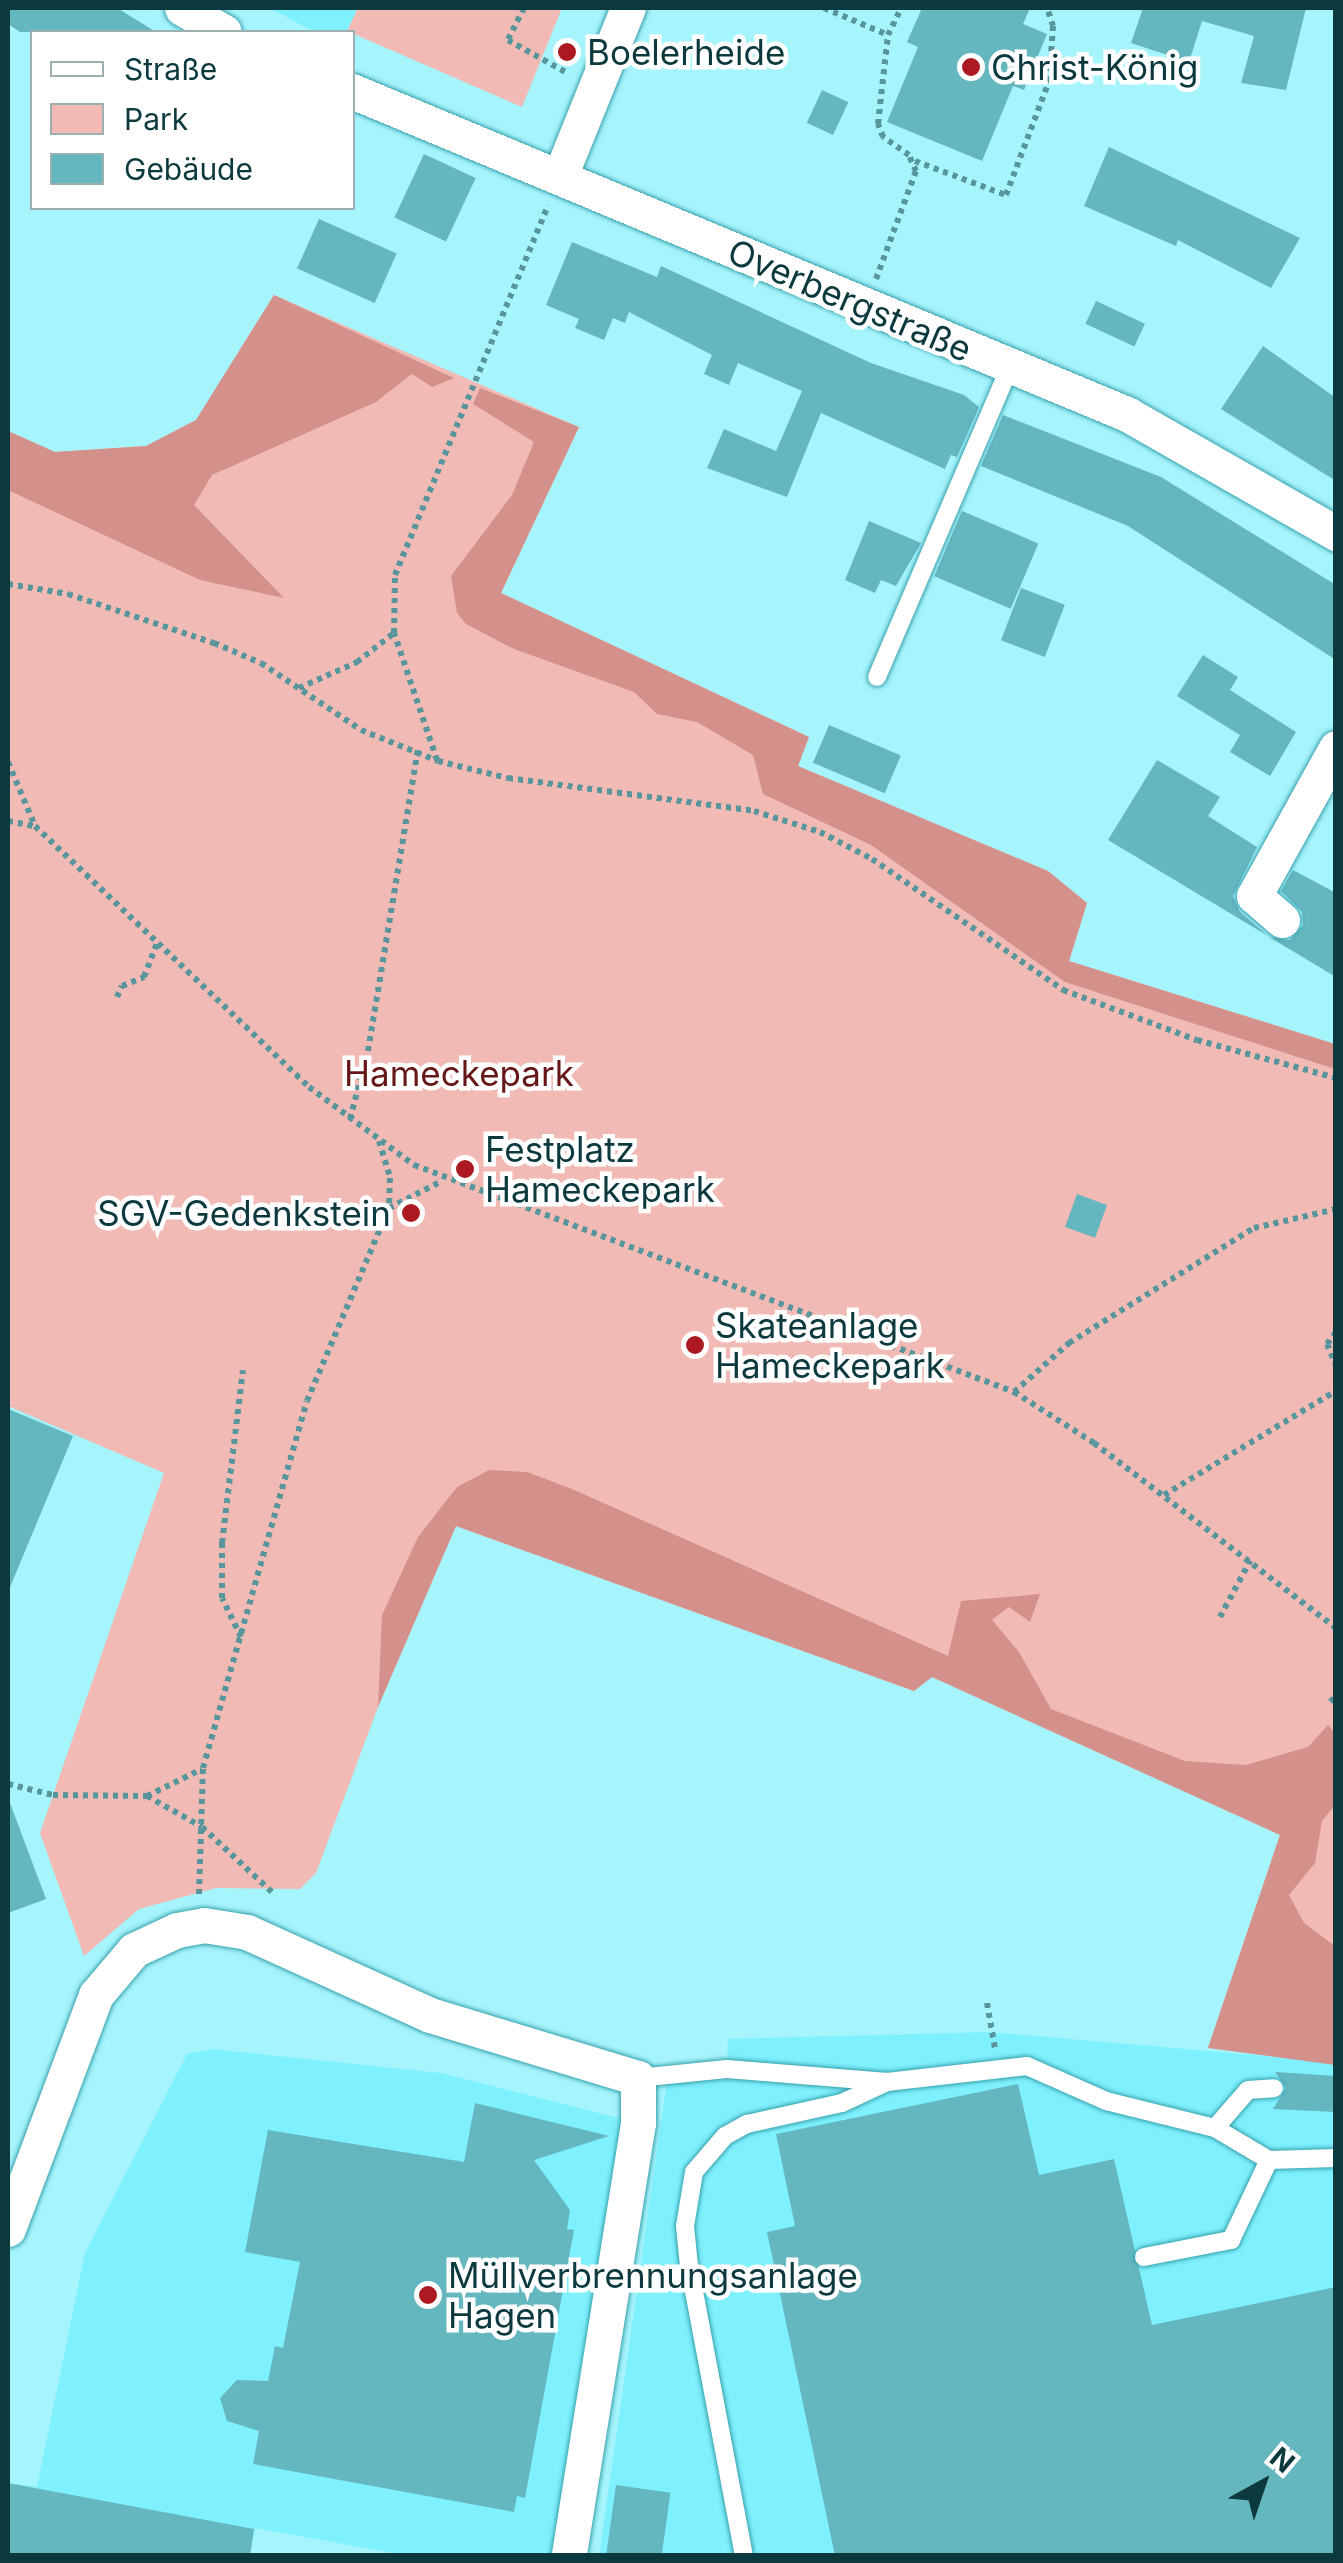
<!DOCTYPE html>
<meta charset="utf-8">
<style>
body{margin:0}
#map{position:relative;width:1343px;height:2563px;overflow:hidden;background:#a6f4fc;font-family:Inter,sans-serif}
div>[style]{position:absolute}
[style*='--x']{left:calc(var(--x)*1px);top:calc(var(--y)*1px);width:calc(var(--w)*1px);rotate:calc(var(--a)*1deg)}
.built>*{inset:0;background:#7ff1fe}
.green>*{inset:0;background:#f1bab5}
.forest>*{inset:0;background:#d4918c}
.building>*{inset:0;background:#64b6bf;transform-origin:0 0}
.path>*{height:6px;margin-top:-3px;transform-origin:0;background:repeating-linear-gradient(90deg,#58969c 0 5px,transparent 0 10px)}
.roads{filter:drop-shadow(0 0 2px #37a1ac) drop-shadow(0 0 2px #37a1ac)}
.service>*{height:18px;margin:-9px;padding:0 9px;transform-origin:9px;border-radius:9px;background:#fff}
.minor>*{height:35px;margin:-17.5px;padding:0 17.5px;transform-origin:17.5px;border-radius:17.5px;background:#fff}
.dots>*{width:28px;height:28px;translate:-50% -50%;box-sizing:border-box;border:5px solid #fff;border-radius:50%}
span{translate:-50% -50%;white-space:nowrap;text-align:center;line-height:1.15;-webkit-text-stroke:9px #fff;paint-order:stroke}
.poi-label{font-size:35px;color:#0b393d}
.left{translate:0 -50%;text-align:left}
.right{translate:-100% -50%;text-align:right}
.street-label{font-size:35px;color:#0b393d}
.park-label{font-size:35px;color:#651617}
.frame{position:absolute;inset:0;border:10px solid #0b393d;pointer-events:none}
.legend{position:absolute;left:30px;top:30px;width:325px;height:180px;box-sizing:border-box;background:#fff;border:2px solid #9db0b1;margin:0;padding:12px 18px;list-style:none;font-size:30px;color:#0b393d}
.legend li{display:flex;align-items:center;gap:20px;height:50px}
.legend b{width:50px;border:2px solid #9db0b1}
.north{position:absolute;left:1213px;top:2433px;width:100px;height:100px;-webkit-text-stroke:8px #fff;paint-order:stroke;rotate:40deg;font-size:28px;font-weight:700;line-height:40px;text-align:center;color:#0b393d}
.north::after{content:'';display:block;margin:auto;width:35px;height:45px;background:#0b393d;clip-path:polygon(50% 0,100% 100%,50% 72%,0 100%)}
</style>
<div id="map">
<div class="built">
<i style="clip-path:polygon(269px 8px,358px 8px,346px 32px,315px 32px)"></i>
<i style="clip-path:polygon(990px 2032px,1335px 2062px,1335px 2555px,599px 2556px,668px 2074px,727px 2069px,728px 2039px)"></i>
<i style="clip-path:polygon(212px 2049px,441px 2073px,638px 2123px,569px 2555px,404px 2555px,255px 2528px,250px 2555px,8px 2555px,8px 2483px,37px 2487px,85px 2253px,187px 2054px)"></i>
</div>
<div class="green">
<i style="clip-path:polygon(358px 8px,562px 8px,522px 107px,347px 31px)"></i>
<i style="clip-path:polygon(274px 295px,579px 427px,501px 593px,809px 737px,798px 766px,1048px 871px,1087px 903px,1069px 961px,1335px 1044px,1335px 2062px,1208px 2048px,1280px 1835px,932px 1677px,914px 1691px,456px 1526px,378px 1707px,316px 1873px,300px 1889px,216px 1888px,139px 1909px,84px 1956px,40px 1833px,164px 1473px,8px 1406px,8px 431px,55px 452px,146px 446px,196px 420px)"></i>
</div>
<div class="forest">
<i style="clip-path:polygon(274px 295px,454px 378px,432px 387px,412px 374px,376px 402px,212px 475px,194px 505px,284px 598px,200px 580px,8px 490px,8px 431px,55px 452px,146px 446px,196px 420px)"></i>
<i style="clip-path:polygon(480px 388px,579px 427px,501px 593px,809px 737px,798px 766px,1048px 871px,1087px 903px,1069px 961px,1335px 1044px,1335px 1069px,1065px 982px,871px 845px,763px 794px,753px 755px,697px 722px,657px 714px,634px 692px,514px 649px,466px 624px,457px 613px,451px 576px,512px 495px,534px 442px,473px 404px)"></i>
<i style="clip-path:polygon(489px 1470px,527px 1472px,572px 1489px,948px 1656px,961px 1601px,1040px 1594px,1030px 1622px,1009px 1607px,992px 1620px,1019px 1652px,1051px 1709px,1185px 1761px,1246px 1765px,1308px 1747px,1328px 1725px,1335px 1733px,1335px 1805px,1322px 1821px,1315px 1863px,1289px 1895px,1304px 1923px,1335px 1946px,1335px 2065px,1208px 2048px,1280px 1835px,932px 1677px,914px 1691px,456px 1526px,378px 1707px,382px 1615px,418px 1537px,457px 1487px)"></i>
</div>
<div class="building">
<i style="clip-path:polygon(8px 8px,117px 8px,156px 32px,20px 32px,8px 24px)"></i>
<i style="clip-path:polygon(922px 8px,1030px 8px,1023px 24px,1047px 34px,1024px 90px,1013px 86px,982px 161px,887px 122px,918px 47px,907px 42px)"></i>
<i style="clip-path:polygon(1143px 8px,1306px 8px,1286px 90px,1241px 83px,1254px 36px,1202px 21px,1189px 62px,1131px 43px)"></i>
<i style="left:822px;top:90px;width:29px;height:36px;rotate:25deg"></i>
<i style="clip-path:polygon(1109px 147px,1300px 238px,1271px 288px,1178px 240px,1176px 246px,1084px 206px)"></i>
<i style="left:424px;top:154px;width:57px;height:70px;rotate:25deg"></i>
<i style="left:319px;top:219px;width:85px;height:54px;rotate:24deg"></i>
<i style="clip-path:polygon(572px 242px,657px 277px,661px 266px,871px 363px,964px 395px,979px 407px,957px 457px,951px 455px,945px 469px,821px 413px,787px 497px,707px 468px,724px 429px,776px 451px,802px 391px,738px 363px,729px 385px,704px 374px,712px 355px,629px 312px,625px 323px,613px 318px,604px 340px,575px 328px,579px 319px,546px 305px)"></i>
<i style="left:1096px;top:301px;width:54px;height:25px;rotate:25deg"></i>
<i style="clip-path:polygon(1263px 346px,1336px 398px,1336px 481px,1221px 409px)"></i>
<i style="clip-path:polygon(1003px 415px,1161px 477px,1336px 585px,1336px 660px,1128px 526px,981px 466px)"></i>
<i style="left:962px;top:511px;width:83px;height:71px;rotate:23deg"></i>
<i style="clip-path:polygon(869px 521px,921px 543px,896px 586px,881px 580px,875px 593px,845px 580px)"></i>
<i style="left:1021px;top:588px;width:47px;height:56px;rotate:21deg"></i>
<i style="clip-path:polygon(1203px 655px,1238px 677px,1230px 690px,1296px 732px,1270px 776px,1230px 752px,1240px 735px,1177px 696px)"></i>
<i style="left:829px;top:725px;width:78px;height:41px;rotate:23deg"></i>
<i style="clip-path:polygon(1157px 760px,1220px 797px,1208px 816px,1257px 847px,1233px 896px,1240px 912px,1268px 936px,1108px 840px)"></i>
<i style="clip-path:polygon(1293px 870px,1336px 893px,1336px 977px,1269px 937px,1290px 940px,1303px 925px,1302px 912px,1281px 891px)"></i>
<i style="left:1077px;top:1194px;width:32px;height:35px;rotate:20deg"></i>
<i style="clip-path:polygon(8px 1409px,73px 1436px,8px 1592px)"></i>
<i style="clip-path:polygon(10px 1803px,46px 1899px,8px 1913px,8px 1804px)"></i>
<i style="clip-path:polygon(1275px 2072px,1336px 2076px,1336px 2112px,1273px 2109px,1286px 2088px)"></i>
<i style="clip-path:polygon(1018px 2084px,1039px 2175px,1114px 2159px,1152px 2325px,1336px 2287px,1336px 2556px,835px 2556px,767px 2232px,795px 2226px,776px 2134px)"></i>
<i style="clip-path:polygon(475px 2103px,609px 2136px,534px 2160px,570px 2210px,567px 2229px,574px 2230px,525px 2498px,517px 2496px,514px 2512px,253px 2464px,259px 2431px,227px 2421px,220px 2398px,237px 2380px,268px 2381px,275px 2346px,283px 2348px,300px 2262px,245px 2252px,268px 2130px,464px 2162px)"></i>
<i style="clip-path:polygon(8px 2483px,254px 2529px,250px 2556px,8px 2556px)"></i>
<i style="left:616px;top:2485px;width:55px;height:72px;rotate:8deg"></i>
</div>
<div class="path">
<i style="--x:524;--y:8;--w:36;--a:117"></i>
<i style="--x:508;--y:40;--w:68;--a:29.2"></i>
<i style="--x:824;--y:8;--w:69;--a:22.9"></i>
<i style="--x:915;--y:161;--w:97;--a:20.5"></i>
<i style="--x:1006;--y:195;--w:122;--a:-69.3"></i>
<i style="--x:1049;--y:81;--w:55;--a:-85.8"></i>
<i style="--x:1053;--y:26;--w:19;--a:-108"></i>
<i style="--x:876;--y:279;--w:115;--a:-69.7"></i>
<i style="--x:916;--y:171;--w:17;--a:-114"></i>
<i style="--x:909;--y:155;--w:32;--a:-145"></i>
<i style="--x:883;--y:137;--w:14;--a:-111"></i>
<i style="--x:878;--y:124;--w:90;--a:-83.6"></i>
<i style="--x:888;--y:35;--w:30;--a:-64"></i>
<i style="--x:8;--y:584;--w:61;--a:9.5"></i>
<i style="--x:68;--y:594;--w:154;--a:18.6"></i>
<i style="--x:214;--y:643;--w:51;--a:23.1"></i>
<i style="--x:261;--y:663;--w:120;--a:33.8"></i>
<i style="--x:361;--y:730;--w:83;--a:21.9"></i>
<i style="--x:438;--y:761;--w:72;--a:13.7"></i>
<i style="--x:508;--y:778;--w:248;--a:7.6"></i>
<i style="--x:754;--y:811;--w:69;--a:17.7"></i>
<i style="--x:820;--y:832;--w:59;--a:27.4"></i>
<i style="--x:872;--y:859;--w:232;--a:34.4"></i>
<i style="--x:1063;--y:990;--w:143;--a:20.5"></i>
<i style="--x:1197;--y:1040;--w:144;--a:15.3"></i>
<i style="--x:299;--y:688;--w:64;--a:-24.1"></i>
<i style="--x:357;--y:662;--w:47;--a:-38.1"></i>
<i style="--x:437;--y:760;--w:134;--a:-108.7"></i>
<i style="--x:394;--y:633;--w:58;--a:-89"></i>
<i style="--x:395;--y:575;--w:400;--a:-67.5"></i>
<i style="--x:8;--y:762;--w:69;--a:67.1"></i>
<i style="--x:35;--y:826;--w:378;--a:43.6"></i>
<i style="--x:309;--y:1087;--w:131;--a:36.6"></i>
<i style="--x:414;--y:1165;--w:642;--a:20.72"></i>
<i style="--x:1014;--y:1392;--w:95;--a:32.5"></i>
<i style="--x:1094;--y:1443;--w:305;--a:37.4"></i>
<i style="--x:8;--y:821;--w:26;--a:11"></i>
<i style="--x:117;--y:997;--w:12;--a:-66"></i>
<i style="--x:122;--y:986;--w:24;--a:-22"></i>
<i style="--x:144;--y:977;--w:36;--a:-69"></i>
<i style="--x:350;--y:1119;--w:70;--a:-75.2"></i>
<i style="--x:368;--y:1051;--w:306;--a:-80.6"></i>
<i style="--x:379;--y:1141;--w:39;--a:73"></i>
<i style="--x:390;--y:1178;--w:29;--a:92"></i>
<i style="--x:1336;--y:1332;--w:15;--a:127"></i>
<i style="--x:1327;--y:1344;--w:23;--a:67"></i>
<i style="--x:1014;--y:1392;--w:74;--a:-41.7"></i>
<i style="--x:1069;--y:1343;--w:218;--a:-31.9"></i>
<i style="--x:1254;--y:1228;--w:84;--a:-13"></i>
<i style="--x:1164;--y:1495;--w:201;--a:-31.2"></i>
<i style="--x:1220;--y:1617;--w:64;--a:-61.8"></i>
<i style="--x:241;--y:1637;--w:43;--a:-116"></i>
<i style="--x:222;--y:1598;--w:55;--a:-90"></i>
<i style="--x:222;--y:1543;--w:174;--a:-83.1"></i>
<i style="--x:1330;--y:1702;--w:8;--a:-45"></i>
<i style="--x:8;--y:1784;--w:46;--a:13.7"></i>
<i style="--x:53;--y:1795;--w:94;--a:0.6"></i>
<i style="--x:147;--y:1796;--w:63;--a:29.4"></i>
<i style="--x:202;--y:1827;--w:96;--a:42.9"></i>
<i style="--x:147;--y:1796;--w:61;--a:-26.1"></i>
<i style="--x:199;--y:1894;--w:126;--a:-88.2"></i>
<i style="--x:203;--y:1768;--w:381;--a:-74.2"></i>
<i style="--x:307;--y:1401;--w:210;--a:-67"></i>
<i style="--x:389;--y:1208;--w:59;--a:-27"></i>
<i style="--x:987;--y:2003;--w:47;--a:80.1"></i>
</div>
<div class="roads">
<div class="service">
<i style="--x:877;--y:677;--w:338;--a:-66.8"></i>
<i style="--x:638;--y:2078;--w:89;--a:-5.8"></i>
<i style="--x:727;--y:2069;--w:161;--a:4.6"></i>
<i style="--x:887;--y:2082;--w:141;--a:-6.5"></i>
<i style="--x:1027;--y:2066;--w:86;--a:23.9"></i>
<i style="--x:1106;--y:2101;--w:112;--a:13.9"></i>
<i style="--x:1215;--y:2128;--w:63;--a:30.7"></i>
<i style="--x:1269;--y:2160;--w:67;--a:-1.7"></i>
<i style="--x:1215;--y:2128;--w:50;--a:-49"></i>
<i style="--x:1248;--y:2090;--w:26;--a:-4"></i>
<i style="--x:1144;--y:2257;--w:89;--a:-11.1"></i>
<i style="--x:1231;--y:2240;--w:89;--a:-64.6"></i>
<i style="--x:744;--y:2556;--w:295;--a:-100.7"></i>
<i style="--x:689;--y:2266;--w:40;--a:-95.7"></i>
<i style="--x:685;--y:2226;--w:55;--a:-80.5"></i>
<i style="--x:694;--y:2172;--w:48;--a:-49.3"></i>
<i style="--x:725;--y:2136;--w:25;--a:-29"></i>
<i style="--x:747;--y:2124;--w:97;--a:-12.5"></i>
<i style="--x:842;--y:2103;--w:50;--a:-25"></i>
</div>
<div class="minor">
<i style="--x:182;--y:8;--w:48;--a:29.7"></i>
<i style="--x:352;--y:91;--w:840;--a:22.63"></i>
<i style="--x:1127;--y:414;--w:241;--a:29.7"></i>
<i style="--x:560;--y:176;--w:181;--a:-68"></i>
<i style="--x:1282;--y:920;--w:37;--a:-139"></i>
<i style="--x:1254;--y:896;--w:169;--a:-61"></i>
<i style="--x:8;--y:2229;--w:250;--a:-69.4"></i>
<i style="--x:96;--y:1995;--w:59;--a:-49.8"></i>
<i style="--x:134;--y:1950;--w:47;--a:-24.9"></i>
<i style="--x:177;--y:1930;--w:27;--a:-10"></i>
<i style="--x:204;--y:1925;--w:44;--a:9.2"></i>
<i style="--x:247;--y:1932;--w:201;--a:24.4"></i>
<i style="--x:430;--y:2015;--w:217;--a:16.9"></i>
<i style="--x:638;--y:2078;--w:45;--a:90"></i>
<i style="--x:638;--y:2123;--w:438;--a:99.1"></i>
</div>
</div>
<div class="dots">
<i style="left:567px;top:52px;background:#ac1923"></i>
<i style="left:971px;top:67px;background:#ac1923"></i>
<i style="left:465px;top:1169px;background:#ac1923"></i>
<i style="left:411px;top:1213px;background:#ac1923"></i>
<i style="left:695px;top:1345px;background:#ac1923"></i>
<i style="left:428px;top:2295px;background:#ac1923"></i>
</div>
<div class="poi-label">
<span class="left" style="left:587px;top:52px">Boelerheide</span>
<span class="left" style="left:991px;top:67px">Christ-König</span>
<span class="left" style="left:485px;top:1169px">Festplatz<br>Hameckepark</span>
<span class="right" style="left:391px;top:1213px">SGV-Gedenkstein</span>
<span class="left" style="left:715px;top:1345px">Skateanlage<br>Hameckepark</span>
<span class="left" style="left:448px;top:2295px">Müllverbrennungsanlage<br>Hagen</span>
</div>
<div class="street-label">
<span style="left:850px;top:300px;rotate:23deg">Overbergstraße</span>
</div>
<div class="park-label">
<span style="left:459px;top:1073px">Hameckepark</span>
</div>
<div class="frame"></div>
<ul class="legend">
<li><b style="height:12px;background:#fff"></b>Straße</li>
<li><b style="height:28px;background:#f1bab5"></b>Park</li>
<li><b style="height:28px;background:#64b6bf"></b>Gebäude</li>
</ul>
<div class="north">N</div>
</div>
